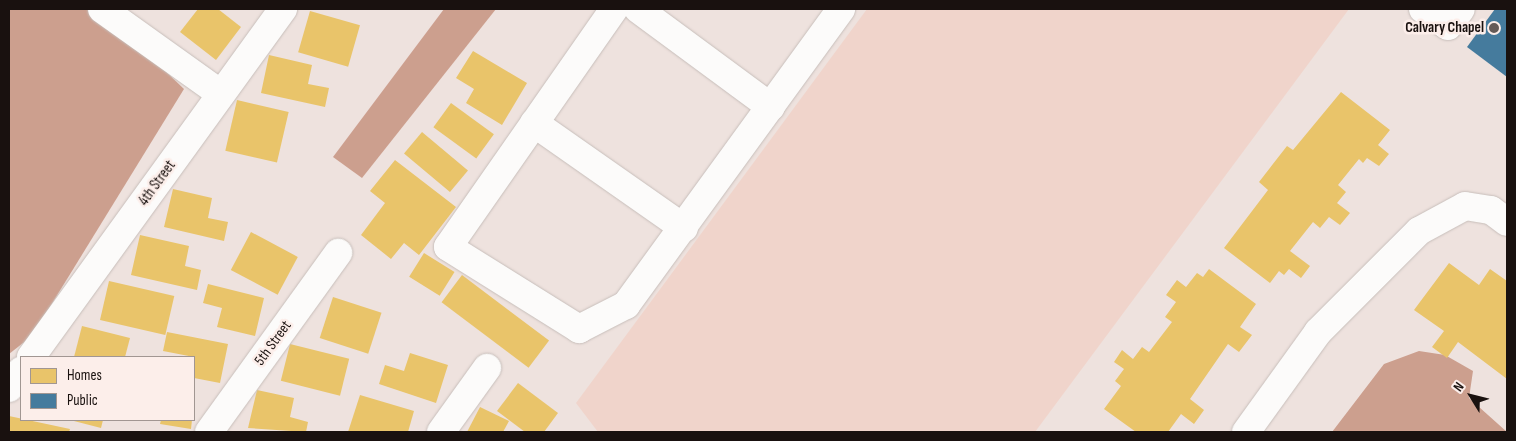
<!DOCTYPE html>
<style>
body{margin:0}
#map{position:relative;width:1516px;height:441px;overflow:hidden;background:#eee2de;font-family:"Sofia Sans Condensed",sans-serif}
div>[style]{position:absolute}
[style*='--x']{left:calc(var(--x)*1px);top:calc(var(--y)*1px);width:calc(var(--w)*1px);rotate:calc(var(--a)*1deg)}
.green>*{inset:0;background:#f0d4cb}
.water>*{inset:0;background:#cc9f8e}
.homes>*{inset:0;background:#e9c46a;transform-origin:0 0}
.public>*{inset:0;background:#457b9d}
.roads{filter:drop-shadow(0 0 1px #c7beba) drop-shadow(0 0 1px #c7beba)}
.minor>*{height:28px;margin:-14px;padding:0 14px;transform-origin:14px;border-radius:14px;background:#fcfbfa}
.dots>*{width:14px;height:14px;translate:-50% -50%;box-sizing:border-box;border:2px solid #fceeea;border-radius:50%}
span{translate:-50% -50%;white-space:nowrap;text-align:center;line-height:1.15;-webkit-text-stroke:5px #fceeea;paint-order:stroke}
.poi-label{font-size:15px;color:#19110f;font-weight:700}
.right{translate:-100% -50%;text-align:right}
.street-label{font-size:15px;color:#19110f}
.frame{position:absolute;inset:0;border:10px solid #19110f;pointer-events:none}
.legend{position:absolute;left:20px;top:356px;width:175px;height:65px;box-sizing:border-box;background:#fceeea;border:1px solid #a19692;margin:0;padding:6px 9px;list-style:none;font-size:15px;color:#19110f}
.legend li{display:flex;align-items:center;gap:10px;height:25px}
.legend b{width:25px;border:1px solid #a19692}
.north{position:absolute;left:1446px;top:371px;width:50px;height:50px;-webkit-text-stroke:4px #fceeea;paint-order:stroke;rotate:306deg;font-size:14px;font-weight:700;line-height:20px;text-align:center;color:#19110f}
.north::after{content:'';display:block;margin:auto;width:18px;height:22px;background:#19110f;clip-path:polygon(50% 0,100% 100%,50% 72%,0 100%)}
</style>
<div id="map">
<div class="green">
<i style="clip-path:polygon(867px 9px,1349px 9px,1035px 432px,598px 432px,576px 403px)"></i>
</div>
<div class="water">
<i style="clip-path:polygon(9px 9px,101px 9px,184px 89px,32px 336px,9px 354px)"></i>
<i style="clip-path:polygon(444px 9px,496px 9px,362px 178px,333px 157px)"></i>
<i style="clip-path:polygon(1419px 351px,1445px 355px,1473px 371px,1469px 398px,1507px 432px,1332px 432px,1384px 364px)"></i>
</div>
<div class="homes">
<i style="clip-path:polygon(198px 9px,218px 9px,241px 27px,216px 60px,180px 32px)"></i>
<i style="left:310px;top:11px;width:52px;height:43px;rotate:16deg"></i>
<i style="clip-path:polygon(473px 51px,527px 83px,502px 125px,466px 103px,474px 89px,456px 78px)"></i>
<i style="clip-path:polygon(269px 55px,312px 65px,308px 84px,329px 88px,325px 107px,261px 93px)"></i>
<i style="clip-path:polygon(1341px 92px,1390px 130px,1378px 145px,1389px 154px,1379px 166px,1367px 158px,1363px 163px,1359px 159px,1338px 185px,1346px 192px,1337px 203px,1350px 213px,1340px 225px,1329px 217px,1320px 228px,1313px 222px,1290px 251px,1310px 266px,1301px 278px,1289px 269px,1284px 275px,1279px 271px,1270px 283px,1224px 248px,1268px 190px,1259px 182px,1287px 146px,1293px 150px)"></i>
<i style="left:237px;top:100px;width:53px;height:52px;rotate:13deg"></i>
<i style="left:451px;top:103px;width:53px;height:30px;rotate:36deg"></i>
<i style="left:422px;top:132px;width:60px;height:28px;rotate:40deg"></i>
<i style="clip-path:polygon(395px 160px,456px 207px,419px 255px,404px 243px,391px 259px,361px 235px,385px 203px,370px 191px)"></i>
<i style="clip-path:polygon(173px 189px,212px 198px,208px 218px,228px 222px,224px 241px,164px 227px)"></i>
<i style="left:251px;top:232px;width:53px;height:43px;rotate:28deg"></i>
<i style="clip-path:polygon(140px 235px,189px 246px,185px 266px,201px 270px,197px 290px,131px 275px)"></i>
<i style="left:424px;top:253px;width:36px;height:28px;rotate:32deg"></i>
<i style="clip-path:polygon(1449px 263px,1479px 285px,1490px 269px,1507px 281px,1507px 379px,1458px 342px,1447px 358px,1432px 347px,1444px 331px,1414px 310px)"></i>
<i style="clip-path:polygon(1209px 269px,1256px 304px,1240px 327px,1252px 335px,1239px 352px,1228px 344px,1190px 399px,1204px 410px,1194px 424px,1181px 414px,1168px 432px,1136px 432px,1104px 409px,1121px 386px,1115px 381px,1124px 369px,1114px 362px,1122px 350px,1133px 359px,1142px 347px,1149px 352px,1172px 322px,1165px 317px,1176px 302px,1166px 295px,1177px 280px,1186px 287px,1197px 273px,1203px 277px)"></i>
<i style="left:462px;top:275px;width:109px;height:34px;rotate:37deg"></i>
<i style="left:109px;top:281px;width:67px;height:40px;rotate:13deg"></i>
<i style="clip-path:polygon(208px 284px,264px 298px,255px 336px,217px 327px,222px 308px,203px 303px)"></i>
<i style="left:333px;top:297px;width:51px;height:43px;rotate:18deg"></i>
<i style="clip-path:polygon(82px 326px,130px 338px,125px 357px,74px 357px)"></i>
<i style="clip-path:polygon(167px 332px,228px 344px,220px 383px,194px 378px,194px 357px,163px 351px)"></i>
<i style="left:290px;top:344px;width:61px;height:38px;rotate:14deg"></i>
<i style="clip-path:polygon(410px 353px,448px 365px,436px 403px,379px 384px,385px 365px,404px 371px)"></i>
<i style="clip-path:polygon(518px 383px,558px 413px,544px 432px,525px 432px,497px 411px)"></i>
<i style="clip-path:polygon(257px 390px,294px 398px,290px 417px,308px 422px,306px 432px,248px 428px)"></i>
<i style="clip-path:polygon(360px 395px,414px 411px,408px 432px,348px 432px)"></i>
<i style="clip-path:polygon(480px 407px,509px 421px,503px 432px,467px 432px)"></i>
<i style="clip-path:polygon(9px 416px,70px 429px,69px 432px,9px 432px)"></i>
<i style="clip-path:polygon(70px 420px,103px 420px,101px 428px)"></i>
<i style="clip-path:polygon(161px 420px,192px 420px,191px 429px,160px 424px)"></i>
</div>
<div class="public">
<i style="clip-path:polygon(1495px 9px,1507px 9px,1507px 77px,1467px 47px)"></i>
</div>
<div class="roads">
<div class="minor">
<i style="--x:102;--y:9;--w:146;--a:35.5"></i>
<i style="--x:614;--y:9;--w:290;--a:124.9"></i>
<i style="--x:448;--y:247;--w:155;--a:32"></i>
<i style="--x:579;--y:329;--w:53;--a:-27.1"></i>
<i style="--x:626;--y:305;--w:366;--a:-54"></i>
<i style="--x:638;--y:9;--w:165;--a:36.4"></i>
<i style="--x:1423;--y:9;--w:30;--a:34"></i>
<i style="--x:1448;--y:26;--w:21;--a:-53"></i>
<i style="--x:534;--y:123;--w:183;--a:35"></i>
<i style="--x:31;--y:357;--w:430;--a:-54.1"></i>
<i style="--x:9;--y:388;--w:21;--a:-55"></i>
<i style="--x:209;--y:432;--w:221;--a:-54.2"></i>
<i style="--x:441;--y:432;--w:79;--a:-54.3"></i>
<i style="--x:1246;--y:432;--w:123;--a:-54.2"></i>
<i style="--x:1318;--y:332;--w:143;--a:-45"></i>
<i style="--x:1419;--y:231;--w:52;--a:-28.5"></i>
<i style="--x:1465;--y:206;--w:26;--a:9"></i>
<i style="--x:1491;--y:210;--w:20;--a:37"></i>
</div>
</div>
<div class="dots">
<i style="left:1494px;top:28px;background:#645a57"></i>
</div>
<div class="poi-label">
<span class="right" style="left:1484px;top:28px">Calvary Chapel</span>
</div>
<div class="street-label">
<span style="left:157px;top:183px;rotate:-54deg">4th Street</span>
<span style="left:273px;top:343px;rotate:-54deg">5th Street</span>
</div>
<div class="frame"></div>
<ul class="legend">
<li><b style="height:14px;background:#e9c46a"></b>Homes</li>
<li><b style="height:14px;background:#457b9d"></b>Public</li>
</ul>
<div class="north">N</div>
</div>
